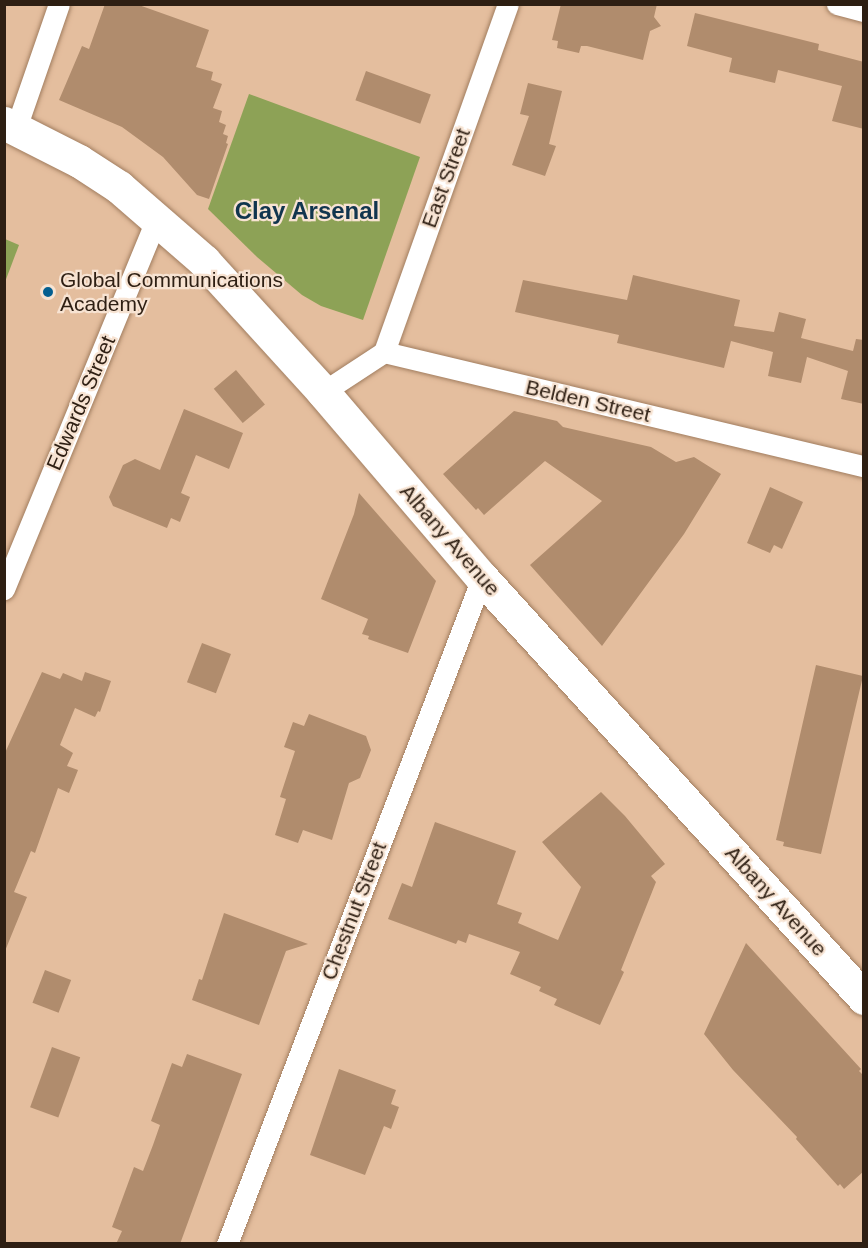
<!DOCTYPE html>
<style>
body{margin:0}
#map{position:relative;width:868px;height:1248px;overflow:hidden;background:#e4be9e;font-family:Arial,sans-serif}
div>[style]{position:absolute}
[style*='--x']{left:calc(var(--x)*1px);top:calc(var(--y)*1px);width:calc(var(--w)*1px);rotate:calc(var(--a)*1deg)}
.green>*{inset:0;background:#8da256}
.building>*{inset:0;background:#b08c6d;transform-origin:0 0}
.roads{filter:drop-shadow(0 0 2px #a17d5f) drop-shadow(0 0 2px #a17d5f)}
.minor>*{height:21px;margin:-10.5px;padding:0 10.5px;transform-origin:10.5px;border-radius:10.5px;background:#fff}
.trunk>*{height:33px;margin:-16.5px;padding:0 16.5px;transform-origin:16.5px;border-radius:16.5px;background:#fff}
.dots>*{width:16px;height:16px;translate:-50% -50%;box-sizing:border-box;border:3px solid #f7e3d2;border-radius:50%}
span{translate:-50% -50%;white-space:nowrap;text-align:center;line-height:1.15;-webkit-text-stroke:4.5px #f7e3d2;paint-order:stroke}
.street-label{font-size:21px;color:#2e1f13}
.poi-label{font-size:21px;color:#2e1f13}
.left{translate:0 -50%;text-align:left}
.quarter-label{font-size:24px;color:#11354e;font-weight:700}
.frame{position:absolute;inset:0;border:6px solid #2e1f13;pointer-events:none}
</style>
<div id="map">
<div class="green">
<i style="clip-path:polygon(249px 94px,420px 157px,363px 320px,321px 306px,302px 295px,257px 257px,208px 209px)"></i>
<i style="clip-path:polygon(5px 239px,19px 245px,5px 282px)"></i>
</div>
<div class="building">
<i style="clip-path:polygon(105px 4px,136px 4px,209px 30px,196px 67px,213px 72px,211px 80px,222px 84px,213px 108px,222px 111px,219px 122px,226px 125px,223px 134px,228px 136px,226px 143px,228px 144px,209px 199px,197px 195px,163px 157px,122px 127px,59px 100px,82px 46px,89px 49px)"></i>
<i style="clip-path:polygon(561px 4px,657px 4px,654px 17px,661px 26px,650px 31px,643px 60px,587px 46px,581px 46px,579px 53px,557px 48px,558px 41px,552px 40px)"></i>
<i style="clip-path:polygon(695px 13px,819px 44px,818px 50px,864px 62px,864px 129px,832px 121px,842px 86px,778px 70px,775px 83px,729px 72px,732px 58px,687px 46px)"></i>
<i style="left:366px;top:71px;width:69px;height:31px;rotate:20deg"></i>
<i style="clip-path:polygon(528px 83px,562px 91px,549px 144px,556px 146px,545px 176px,512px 165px,529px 116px,520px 114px)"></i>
<i style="clip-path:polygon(633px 275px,740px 300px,734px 326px,774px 332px,779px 312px,806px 319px,801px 338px,853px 351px,856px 339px,864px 340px,864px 404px,841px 399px,848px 371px,807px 357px,801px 383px,768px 376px,773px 352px,731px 341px,724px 368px,617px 343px,619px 335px,515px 312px,523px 280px,627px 300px)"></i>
<i style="left:236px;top:370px;width:45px;height:29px;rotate:50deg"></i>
<i style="clip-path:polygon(184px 409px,243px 433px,229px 469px,196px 455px,181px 493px,190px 497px,180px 522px,171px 518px,167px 528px,113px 506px,109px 497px,123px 465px,135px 459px,160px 470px)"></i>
<i style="clip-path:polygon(514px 411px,557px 421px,563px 427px,651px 447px,676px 462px,694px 457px,721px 474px,684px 534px,602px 646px,530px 565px,602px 501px,545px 461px,484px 515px,478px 508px,476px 510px,443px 474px)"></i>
<i style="clip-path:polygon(770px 487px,803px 502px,782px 549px,774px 545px,770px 553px,747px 543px)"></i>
<i style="clip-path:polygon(359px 493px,436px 581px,408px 653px,368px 639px,369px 636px,362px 634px,368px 619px,321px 599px,354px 514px)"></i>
<i style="left:202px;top:643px;width:31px;height:42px;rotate:21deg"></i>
<i style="clip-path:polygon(816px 665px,863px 676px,821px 854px,783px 846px,784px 842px,776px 840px)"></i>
<i style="clip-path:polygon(42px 672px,60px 679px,63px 673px,82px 681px,85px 672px,111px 681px,100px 712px,98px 711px,95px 717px,75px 708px,60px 745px,73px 753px,67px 766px,78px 770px,69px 793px,58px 788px,35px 853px,31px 851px,14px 892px,27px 897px,5px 951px,4px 755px)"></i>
<i style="clip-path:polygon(309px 714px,366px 736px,371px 750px,360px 778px,349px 783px,332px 840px,303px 830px,298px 843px,275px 835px,286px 799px,280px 797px,295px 751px,284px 747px,293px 722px,304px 726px)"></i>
<i style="clip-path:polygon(601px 792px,625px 816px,665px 864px,651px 876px,656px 882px,621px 970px,624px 972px,600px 1025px,554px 1005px,557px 999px,539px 991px,541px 987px,510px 974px,520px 952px,469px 934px,466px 943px,458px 940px,456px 944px,388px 919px,402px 883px,412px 887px,435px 822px,516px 851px,497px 904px,522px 913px,518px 923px,558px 940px,581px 887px,542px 842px)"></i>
<i style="clip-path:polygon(224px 913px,308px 944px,286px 951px,259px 1025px,192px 1000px,199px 979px,202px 980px)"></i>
<i style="clip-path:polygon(746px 943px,861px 1069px,859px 1071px,864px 1076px,864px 1171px,844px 1189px,840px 1184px,838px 1186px,796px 1139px,797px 1137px,733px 1070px,704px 1034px)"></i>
<i style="left:45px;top:970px;width:28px;height:35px;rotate:21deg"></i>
<i style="left:52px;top:1047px;width:30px;height:64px;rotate:20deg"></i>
<i style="clip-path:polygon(187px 1054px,242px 1074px,180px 1244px,116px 1244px,122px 1231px,112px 1227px,134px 1167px,143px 1171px,153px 1145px,160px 1125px,151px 1121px,172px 1063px,182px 1067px)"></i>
<i style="clip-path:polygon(339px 1069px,396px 1090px,391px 1104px,399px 1107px,391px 1129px,384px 1126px,365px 1175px,310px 1155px)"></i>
</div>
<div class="roads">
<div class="minor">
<i style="--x:837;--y:4;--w:28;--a:15"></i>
<i style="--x:16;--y:128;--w:131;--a:-70.9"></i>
<i style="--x:384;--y:352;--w:369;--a:-70.4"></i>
<i style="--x:323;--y:392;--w:73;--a:-33.3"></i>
<i style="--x:384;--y:352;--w:493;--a:13.4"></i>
<i style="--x:4;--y:589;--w:401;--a:-67.6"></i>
<i style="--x:227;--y:1244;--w:713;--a:-69.05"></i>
</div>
<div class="trunk">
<i style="--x:4;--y:123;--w:84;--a:26.9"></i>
<i style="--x:79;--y:161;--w:48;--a:33"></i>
<i style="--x:119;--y:187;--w:113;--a:41"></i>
<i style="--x:204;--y:261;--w:177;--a:47.7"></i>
<i style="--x:323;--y:392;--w:245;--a:49.5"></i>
<i style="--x:482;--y:578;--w:568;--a:47.71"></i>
</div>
</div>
<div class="dots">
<i style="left:48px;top:292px;background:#045f90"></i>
</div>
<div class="street-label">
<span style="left:446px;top:178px;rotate:-70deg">East Street</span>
<span style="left:588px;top:401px;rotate:13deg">Belden Street</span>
<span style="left:81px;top:403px;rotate:-67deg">Edwards Street</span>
<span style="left:450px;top:540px;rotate:49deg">Albany Avenue</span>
<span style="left:776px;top:901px;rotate:48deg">Albany Avenue</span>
<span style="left:354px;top:911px;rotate:-69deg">Chestnut Street</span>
</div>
<div class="poi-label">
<span class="left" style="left:60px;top:292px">Global Communications<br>Academy</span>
</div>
<div class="quarter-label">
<span style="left:307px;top:211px">Clay Arsenal</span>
</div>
<div class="frame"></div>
</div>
